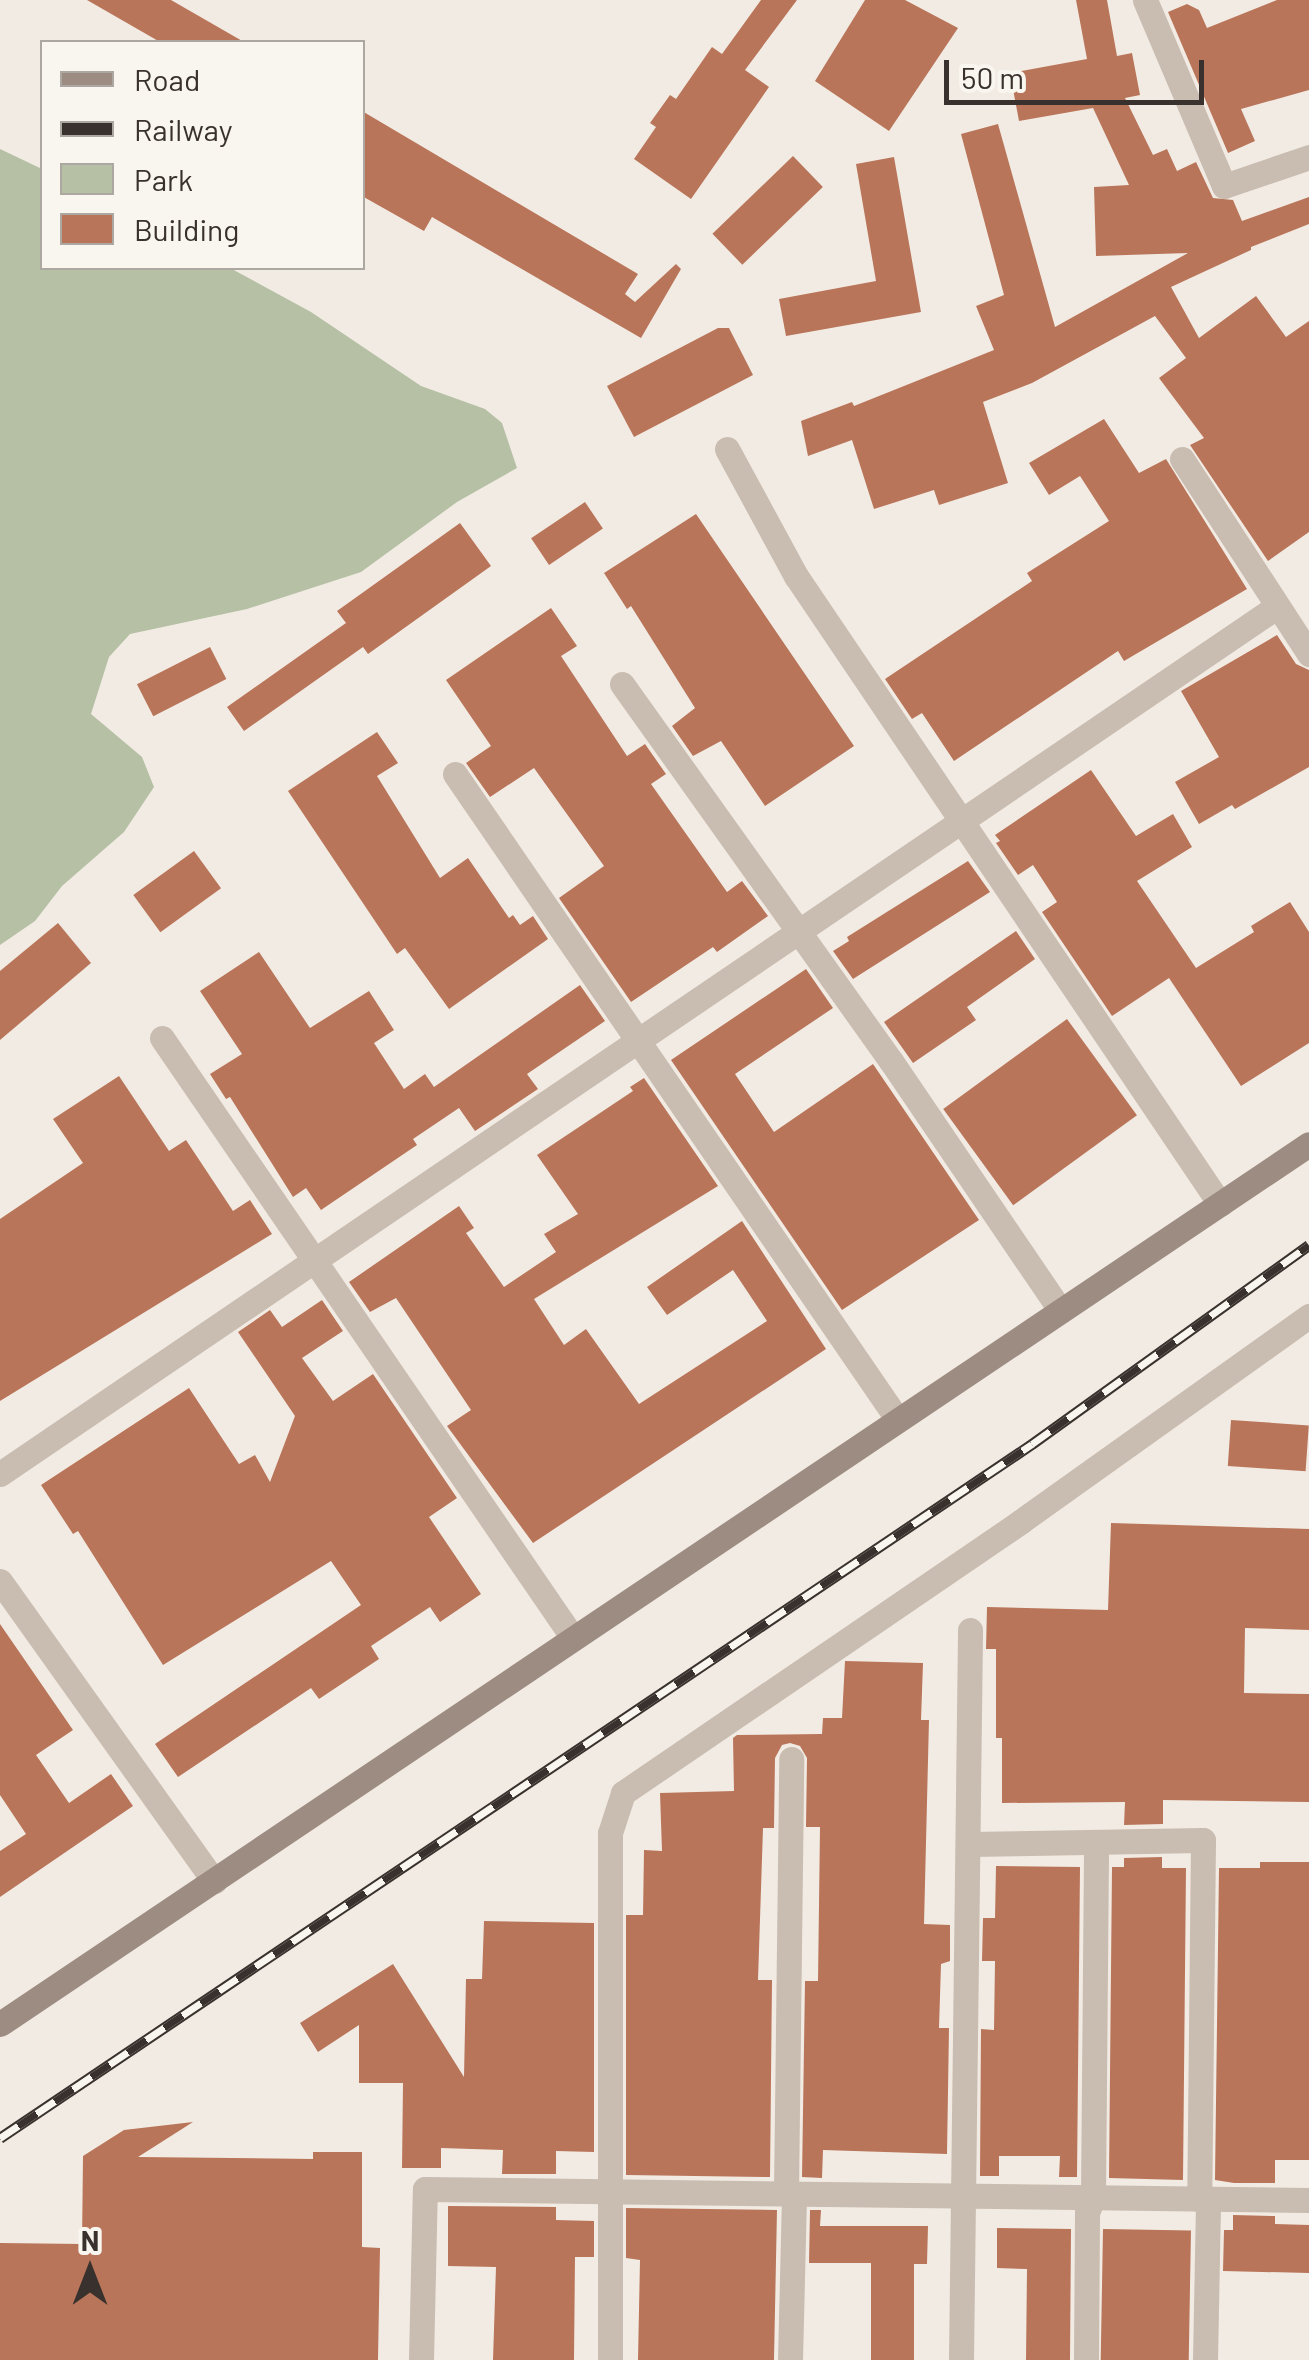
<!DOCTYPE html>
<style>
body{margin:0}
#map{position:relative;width:1309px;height:2360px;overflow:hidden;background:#f2ebe3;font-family:Barlow,sans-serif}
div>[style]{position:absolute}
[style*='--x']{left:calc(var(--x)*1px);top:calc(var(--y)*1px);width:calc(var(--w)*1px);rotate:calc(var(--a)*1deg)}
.green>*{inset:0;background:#b5c0a4}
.building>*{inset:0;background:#b97559;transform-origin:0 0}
.street>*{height:25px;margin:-12.5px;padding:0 12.5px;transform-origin:12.5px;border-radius:12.5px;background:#c9bcb0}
.secondary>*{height:25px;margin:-12.5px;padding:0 12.5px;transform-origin:12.5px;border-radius:12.5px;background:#9d8c81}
.rail>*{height:11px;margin-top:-5.5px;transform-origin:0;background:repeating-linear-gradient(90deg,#f9f5ef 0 22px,#39312d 0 44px);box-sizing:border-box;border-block:2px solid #39312d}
span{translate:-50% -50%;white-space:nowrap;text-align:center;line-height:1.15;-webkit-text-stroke:8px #f9f5ef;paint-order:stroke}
.legend{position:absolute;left:40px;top:40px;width:325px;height:230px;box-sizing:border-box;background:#f9f5ef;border:2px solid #aca7a1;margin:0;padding:12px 18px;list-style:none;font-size:30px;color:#39312d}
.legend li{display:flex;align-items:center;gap:20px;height:50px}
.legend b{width:50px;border:2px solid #aca7a1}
.north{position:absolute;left:40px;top:2220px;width:100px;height:100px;-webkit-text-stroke:8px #f9f5ef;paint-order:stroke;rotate:0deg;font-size:28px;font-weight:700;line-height:40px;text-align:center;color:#39312d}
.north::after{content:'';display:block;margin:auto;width:35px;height:45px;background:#39312d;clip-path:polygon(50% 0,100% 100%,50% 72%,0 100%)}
.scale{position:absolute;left:944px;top:60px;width:260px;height:45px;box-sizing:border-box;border:5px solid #39312d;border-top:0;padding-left:12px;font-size:30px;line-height:35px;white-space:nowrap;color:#39312d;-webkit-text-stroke:8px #f9f5ef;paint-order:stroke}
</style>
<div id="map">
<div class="green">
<i style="clip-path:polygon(0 149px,42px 169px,42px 268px,230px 268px,311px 312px,421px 386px,485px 409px,502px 423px,517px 468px,457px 502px,361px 572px,247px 609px,130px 634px,109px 657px,91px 714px,142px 757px,154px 787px,124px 832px,62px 886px,35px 921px,0 945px)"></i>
</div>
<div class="building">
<i style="clip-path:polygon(87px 0,171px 0,244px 42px,160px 42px)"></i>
<i style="clip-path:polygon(761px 0,797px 0,745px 70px,769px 87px,691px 199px,634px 159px,656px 127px,650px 123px,670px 95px,676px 99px,712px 47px,722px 54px)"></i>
<i style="clip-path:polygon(865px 0,905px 0,958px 28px,889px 131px,815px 81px)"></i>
<i style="clip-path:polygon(1076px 0,1107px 0,1117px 56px,1132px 53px,1140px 95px,1125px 98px,1153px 155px,1167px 149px,1177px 171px,1196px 162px,1213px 198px,1233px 200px,1242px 221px,1309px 197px,1309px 224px,1251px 247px,1251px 250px,1171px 287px,1199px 338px,1256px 296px,1286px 337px,1309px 321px,1309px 532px,1268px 561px,1190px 445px,1204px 438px,1159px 378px,1186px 358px,1155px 316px,1032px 383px,983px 402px,1008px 483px,939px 505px,934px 490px,874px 509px,852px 440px,808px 456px,801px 421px,852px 402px,854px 406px,994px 350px,976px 306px,1004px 295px,961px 134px,998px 124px,1055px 327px,1188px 253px,1096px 256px,1094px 187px,1129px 185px,1093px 108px,1019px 121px,1010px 73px,1087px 59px)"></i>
<i style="clip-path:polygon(1277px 0,1309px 0,1309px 90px,1241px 109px,1255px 141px,1228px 153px,1168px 12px,1187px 4px,1199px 10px,1207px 28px)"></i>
<i style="clip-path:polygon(362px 111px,638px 274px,625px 294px,635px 302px,676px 264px,681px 269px,641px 338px,432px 217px,424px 231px,362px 196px)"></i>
<i style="left:793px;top:156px;width:43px;height:112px;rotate:46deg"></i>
<i style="clip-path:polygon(894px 157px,921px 312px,786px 336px,779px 299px,876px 281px,856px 164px)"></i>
<i style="clip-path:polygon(718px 328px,729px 328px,753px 375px,634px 437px,607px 386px)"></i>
<i style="clip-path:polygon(1104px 419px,1139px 473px,1166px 459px,1247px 589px,1124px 661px,1118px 651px,954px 761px,922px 713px,912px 719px,885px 679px,1032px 581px,1027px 573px,1109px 521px,1080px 476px,1049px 495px,1029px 463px)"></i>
<i style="left:585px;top:502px;width:32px;height:65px;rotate:56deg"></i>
<i style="clip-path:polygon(696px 514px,854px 746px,765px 806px,721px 741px,693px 756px,672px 726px,695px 708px,631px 606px,627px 609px,604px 573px)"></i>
<i style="clip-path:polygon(460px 523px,491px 566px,368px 654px,363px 647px,244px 731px,227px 707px,346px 623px,337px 611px)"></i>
<i style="clip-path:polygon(551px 608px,577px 646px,561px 656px,627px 756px,645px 744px,666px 774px,651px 784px,727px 892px,742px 881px,768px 916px,717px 952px,713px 947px,631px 1002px,559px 898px,604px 866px,534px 768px,490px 797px,466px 763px,491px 746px,446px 680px)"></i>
<i style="clip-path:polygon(1277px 635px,1296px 664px,1309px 670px,1309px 767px,1235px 809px,1232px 805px,1199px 824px,1175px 782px,1219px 757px,1181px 691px)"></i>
<i style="left:210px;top:647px;width:36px;height:82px;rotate:63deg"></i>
<i style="clip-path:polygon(377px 732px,398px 763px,377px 776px,440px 878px,468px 858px,509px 918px,513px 915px,520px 925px,533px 916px,548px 939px,449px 1009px,405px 948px,397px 954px,288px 791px)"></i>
<i style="clip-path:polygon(1091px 770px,1136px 836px,1173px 814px,1192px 847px,1137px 881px,1196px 968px,1254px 932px,1251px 926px,1290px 902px,1309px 932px,1309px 1043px,1241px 1086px,1169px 978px,1112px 1016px,1042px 912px,1057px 902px,1033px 865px,1018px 875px,996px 843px,1000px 841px,995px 835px)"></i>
<i style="left:194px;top:851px;width:46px;height:75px;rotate:54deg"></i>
<i style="clip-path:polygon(968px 861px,990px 892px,853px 979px,833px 951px,849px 941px,847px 937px)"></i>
<i style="clip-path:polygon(58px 923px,91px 963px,0 1040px,0 971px)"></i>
<i style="clip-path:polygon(1016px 931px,1035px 959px,967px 1007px,976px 1020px,913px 1063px,884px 1022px)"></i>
<i style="clip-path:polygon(259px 952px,310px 1028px,369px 991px,394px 1030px,374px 1043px,404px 1089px,425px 1074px,434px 1087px,580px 985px,605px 1021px,527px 1074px,538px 1089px,475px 1131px,459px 1108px,413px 1139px,417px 1145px,321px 1210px,306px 1188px,293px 1197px,230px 1097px,226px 1099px,210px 1074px,242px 1054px,200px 991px)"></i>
<i style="clip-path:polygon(806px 969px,833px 1008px,735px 1074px,774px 1132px,873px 1064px,979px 1220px,842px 1310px,671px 1060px)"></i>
<i style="left:1067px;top:1019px;width:119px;height:153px;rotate:54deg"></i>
<i style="clip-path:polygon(119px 1076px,169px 1151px,186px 1140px,233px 1211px,250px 1200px,272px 1234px,0 1401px,0 1219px,83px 1163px,53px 1119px)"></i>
<i style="clip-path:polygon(644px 1078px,718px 1186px,534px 1299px,564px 1345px,586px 1329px,639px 1404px,767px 1321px,733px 1270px,667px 1315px,647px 1287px,742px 1221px,826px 1349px,533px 1543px,447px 1426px,471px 1410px,396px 1298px,370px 1312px,349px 1282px,459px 1206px,474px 1228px,466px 1233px,504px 1287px,556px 1252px,544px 1234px,578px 1214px,537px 1155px,633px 1091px,630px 1087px)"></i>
<i style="clip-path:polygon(322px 1300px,343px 1331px,302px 1358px,333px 1401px,373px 1374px,457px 1498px,429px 1517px,481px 1594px,440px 1622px,430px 1607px,371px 1646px,379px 1659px,319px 1699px,311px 1688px,178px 1777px,155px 1744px,361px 1605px,331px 1561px,163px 1665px,78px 1531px,73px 1534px,41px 1485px,189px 1388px,239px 1464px,255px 1455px,270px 1482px,295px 1416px,238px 1332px,270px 1310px,282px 1327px)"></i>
<i style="left:1231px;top:1420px;width:78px;height:46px;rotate:4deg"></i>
<i style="clip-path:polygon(1111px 1523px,1309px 1529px,1309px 1630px,1245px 1628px,1244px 1693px,1309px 1694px,1309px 1802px,1163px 1800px,1163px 1824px,1124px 1825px,1125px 1802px,1002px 1803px,1002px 1738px,996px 1738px,996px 1649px,986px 1649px,987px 1607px,1108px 1610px)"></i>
<i style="clip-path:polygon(0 1624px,73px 1730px,36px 1755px,69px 1803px,111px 1774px,133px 1806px,0 1897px,0 1851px,26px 1834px,0 1795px)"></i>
<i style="clip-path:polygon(845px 1661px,923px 1663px,921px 1720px,929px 1720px,924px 1924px,950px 1925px,950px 1961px,941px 1964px,939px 2028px,949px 2028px,947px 2154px,823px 2150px,822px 2178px,802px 2177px,805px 1981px,818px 1981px,820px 1827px,806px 1827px,807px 1758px,800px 1746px,790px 1743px,782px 1745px,775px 1758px,774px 1828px,763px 1828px,758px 1980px,772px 1980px,770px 2177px,626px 2175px,626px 1915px,643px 1915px,644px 1850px,662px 1851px,660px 1793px,734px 1791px,733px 1738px,737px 1735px,822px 1734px,823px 1718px,842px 1718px)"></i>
<i style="clip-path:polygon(1162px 1857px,1162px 1868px,1186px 1868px,1183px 2180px,1109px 2178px,1112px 1867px,1124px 1867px,1124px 1858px)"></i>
<i style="clip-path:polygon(1260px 1862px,1309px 1862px,1309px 2160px,1275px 2160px,1275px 2183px,1234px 2183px,1215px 2180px,1219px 1868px,1260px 1868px)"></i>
<i style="clip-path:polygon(996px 1866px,1080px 1867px,1077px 2177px,1059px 2177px,1060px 2156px,999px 2156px,999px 2176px,980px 2176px,981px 2029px,994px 2030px,995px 1961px,982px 1961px,983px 1918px,995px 1918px)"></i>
<i style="clip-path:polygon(484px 1921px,594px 1923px,594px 2152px,556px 2151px,556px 2174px,502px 2174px,503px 2150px,441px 2148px,441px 2168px,402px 2168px,403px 2083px,359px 2083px,359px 2025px,318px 2052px,300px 2023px,393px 1964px,464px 2077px,466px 1979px,482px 1979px)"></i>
<i style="clip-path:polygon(193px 2122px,138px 2157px,313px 2159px,313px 2152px,362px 2152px,362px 2247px,380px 2248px,378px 2360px,0 2360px,0 2243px,82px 2244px,83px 2156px,124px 2130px)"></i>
<i style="clip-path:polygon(448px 2206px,556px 2207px,556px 2220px,594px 2221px,594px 2257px,575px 2257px,574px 2360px,493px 2360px,496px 2267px,448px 2266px)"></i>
<i style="clip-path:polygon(626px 2208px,777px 2210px,774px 2360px,638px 2360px,640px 2260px,626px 2258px)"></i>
<i style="clip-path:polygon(810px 2210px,821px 2210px,820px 2226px,928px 2226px,927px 2264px,914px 2264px,914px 2360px,871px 2360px,871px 2263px,809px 2263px)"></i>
<i style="clip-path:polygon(1233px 2215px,1275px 2216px,1275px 2224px,1309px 2225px,1309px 2273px,1223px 2271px,1224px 2230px,1233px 2230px)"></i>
<i style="clip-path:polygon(997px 2228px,1071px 2229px,1070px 2360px,1026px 2360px,1027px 2269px,997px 2268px)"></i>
<i style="left:1103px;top:2229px;width:88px;height:131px;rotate:1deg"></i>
</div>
<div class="street">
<i style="--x:1145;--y:0;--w:202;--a:67"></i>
<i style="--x:1224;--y:186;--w:90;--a:-18.8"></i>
<i style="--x:727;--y:449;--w:145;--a:61.5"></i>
<i style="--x:796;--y:576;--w:758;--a:55.97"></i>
<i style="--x:1182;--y:459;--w:233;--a:56.9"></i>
<i style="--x:622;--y:684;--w:463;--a:54.5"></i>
<i style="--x:891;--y:1061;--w:302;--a:55.8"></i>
<i style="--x:455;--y:774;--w:783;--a:55.56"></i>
<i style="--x:162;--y:1038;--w:727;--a:55.59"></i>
<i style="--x:0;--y:1474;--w:1543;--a:-34.19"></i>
<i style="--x:0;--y:1581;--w:369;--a:54.5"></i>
<i style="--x:968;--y:1844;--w:235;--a:-1"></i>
<i style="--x:1203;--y:1840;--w:359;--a:90.6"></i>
<i style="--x:786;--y:2193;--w:434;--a:-89.3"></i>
<i style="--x:421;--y:2360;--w:171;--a:-88.7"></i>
<i style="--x:425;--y:2189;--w:884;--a:0.71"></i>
<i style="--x:610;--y:2360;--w:527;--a:-90"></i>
<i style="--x:610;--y:1833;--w:42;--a:-72"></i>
<i style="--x:623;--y:1793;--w:481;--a:-34.3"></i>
<i style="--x:1020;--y:1522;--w:355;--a:-35.5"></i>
<i style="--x:790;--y:2360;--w:167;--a:-88.6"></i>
<i style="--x:961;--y:2360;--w:730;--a:-89.29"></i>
<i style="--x:1086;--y:2360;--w:147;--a:-89.6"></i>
<i style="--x:1087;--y:2213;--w:17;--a:-69"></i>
<i style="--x:1093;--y:2197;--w:355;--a:-89.5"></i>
<i style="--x:1205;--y:2360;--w:161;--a:-88.9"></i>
</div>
<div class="secondary">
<i style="--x:0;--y:2024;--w:1577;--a:-33.91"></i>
</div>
<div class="rail">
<i style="--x:0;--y:2138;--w:1244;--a:-33.92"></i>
<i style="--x:1032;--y:1444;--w:341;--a:-35.7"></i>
</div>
<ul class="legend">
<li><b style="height:12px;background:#9d8c81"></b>Road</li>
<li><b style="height:12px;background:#39312d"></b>Railway</li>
<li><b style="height:28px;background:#b5c0a4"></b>Park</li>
<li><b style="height:28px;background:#b97559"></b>Building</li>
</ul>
<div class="north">N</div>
<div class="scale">50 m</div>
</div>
